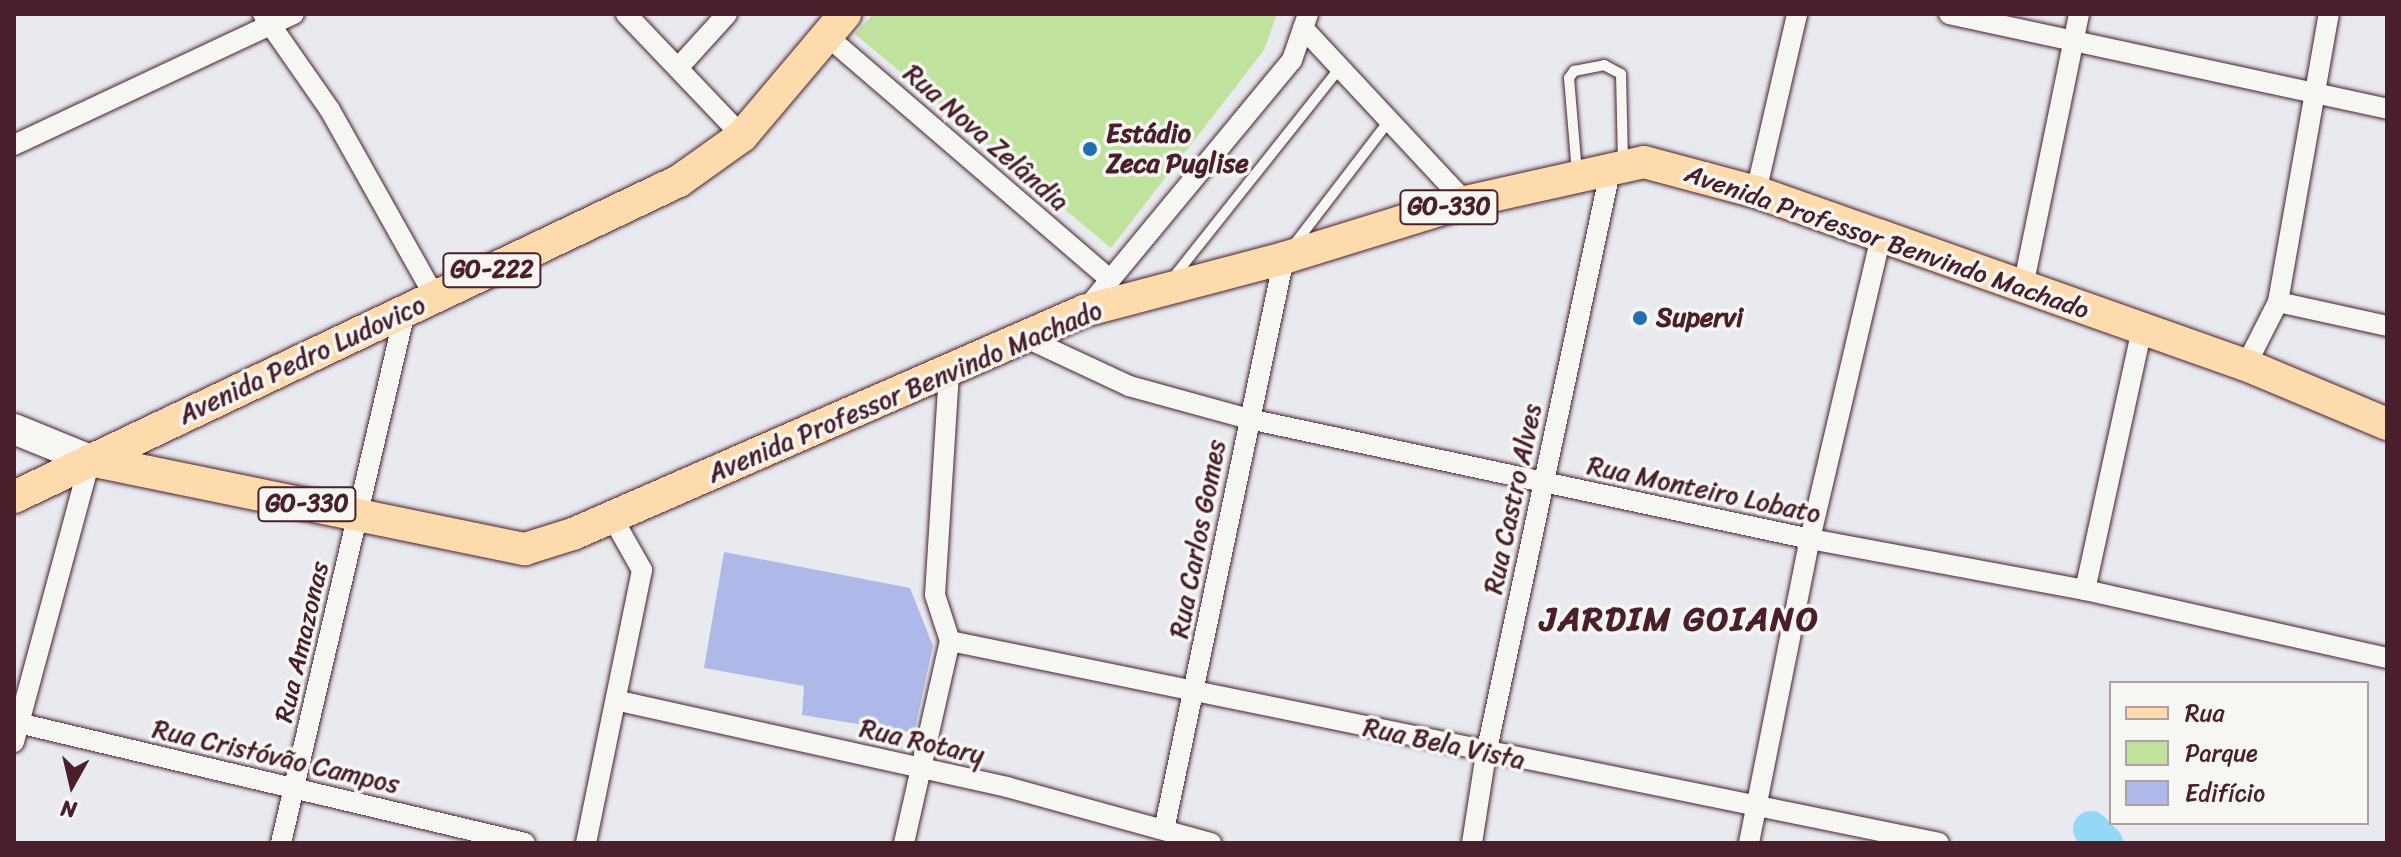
<!DOCTYPE html>
<meta charset="utf-8">
<style>
body{margin:0}
#map{position:relative;width:2401px;height:857px;overflow:hidden;background:#e8eaf0;font-family:Sriracha,sans-serif}
div>[style]{position:absolute}
[style*='--x']{left:calc(var(--x)*1px);top:calc(var(--y)*1px);width:calc(var(--w)*1px);rotate:calc(var(--a)*1deg)}
.green>*{inset:0;background:#bfe39d}
.river>*{height:36px;margin:-18px;padding:0 18px;transform-origin:18px;border-radius:18px;background:#94d8f5}
.building>*{inset:0;background:#aeb9ea}
.roads{filter:drop-shadow(0 0 2px #4a1f2b) drop-shadow(0 0 2px #4a1f2b)}
.lane>*{height:10px;margin:-5px;padding:0 5px;transform-origin:5px;border-radius:5px;background:#f6f6f2}
.street>*{height:20px;margin:-10px;padding:0 10px;transform-origin:10px;border-radius:10px;background:#f6f6f2}
.secondary>*{height:30px;margin:-15px;padding:0 15px;transform-origin:15px;border-radius:15px;background:#f6f6f2}
.primary>*{height:32px;margin:-16px;padding:0 16px;transform-origin:16px;border-radius:16px;background:#fedbac}
.dots>*{width:22px;height:22px;translate:-50% -50%;box-sizing:border-box;border:4px solid #f6f6f2;border-radius:50%}
span{translate:-50% -50%;white-space:nowrap;text-align:center;line-height:1.15;-webkit-text-stroke:7px #f6f6f2;paint-order:stroke}
.shield-label span{padding:2px 6px;background:#f6f6f2;border:2px solid;border-radius:6px;-webkit-text-stroke-width:0}
.shield-label{font-size:24px;color:#4a1f2b;font-weight:700}
.poi-label{font-size:26px;color:#4a1f2b;font-weight:700}
.left{translate:0 -50%;text-align:left}
.street-label{font-size:26px;color:#4a1f2b}
.district-label{font-size:34px;color:#4a1f2b;font-weight:700;letter-spacing:2px}
.frame{position:absolute;inset:0;border:16px solid #4a1f2b;pointer-events:none}
.legend{position:absolute;left:2109px;top:681px;width:260px;height:144px;box-sizing:border-box;background:#f6f6f2;border:2px solid #b1a0a2;margin:0;padding:10px 14px;list-style:none;font-size:24px;color:#4a1f2b}
.legend li{display:flex;align-items:center;gap:16px;height:40px}
.legend b{width:40px;border:2px solid #b1a0a2}
.north{position:absolute;left:32px;top:745px;width:80px;height:80px;-webkit-text-stroke:6px #f6f6f2;paint-order:stroke;rotate:188deg;font-size:22px;font-weight:700;line-height:32px;text-align:center;color:#4a1f2b}
.north::after{content:'';display:block;margin:auto;width:28px;height:36px;background:#4a1f2b;clip-path:polygon(50% 0,100% 100%,50% 72%,0 100%)}
</style>
<div id="map">
<div class="green">
<i style="clip-path:polygon(873px 14px,1277px 14px,1264px 50px,1111px 248px,855px 34px)"></i>
</div>
<div class="river">
<i style="--x:2091;--y:829;--w:20;--a:45"></i>
</div>
<div class="building">
<i style="clip-path:polygon(724px 552px,910px 588px,933px 646px,914px 733px,802px 715px,804px 686px,704px 668px)"></i>
</div>
<div class="roads">
<div class="lane">
<i style="--x:1577;--y:173;--w:95;--a:-94.8"></i>
<i style="--x:1569;--y:78;--w:9;--a:-54"></i>
<i style="--x:1574;--y:71;--w:31;--a:-11"></i>
<i style="--x:1604;--y:65;--w:19;--a:28"></i>
<i style="--x:1621;--y:74;--w:89;--a:88.7"></i>
<i style="--x:1293;--y:246;--w:158;--a:-52.5"></i>
<i style="--x:1172;--y:279;--w:270;--a:-51.5"></i>
</div>
<div class="street">
<i style="--x:263;--y:14;--w:117;--a:55.1"></i>
<i style="--x:330;--y:110;--w:214;--a:60.7"></i>
<i style="--x:626;--y:14;--w:168;--a:46.4"></i>
<i style="--x:1949;--y:14;--w:448;--a:12.2"></i>
<i style="--x:1303;--y:28;--w:238;--a:47"></i>
<i style="--x:827;--y:36;--w:373;--a:40.7"></i>
<i style="--x:678;--y:68;--w:73;--a:-47.8"></i>
<i style="--x:14;--y:145;--w:309;--a:-25.1"></i>
<i style="--x:1756;--y:192;--w:183;--a:-77"></i>
<i style="--x:2023;--y:287;--w:279;--a:-78.4"></i>
<i style="--x:2278;--y:302;--w:112;--a:12.4"></i>
<i style="--x:1086;--y:309;--w:323;--a:-50.4"></i>
<i style="--x:1292;--y:60;--w:49;--a:-70.8"></i>
<i style="--x:1022;--y:336;--w:118;--a:25"></i>
<i style="--x:1129;--y:386;--w:124;--a:15.4"></i>
<i style="--x:1249;--y:419;--w:574;--a:12.07"></i>
<i style="--x:1810;--y:539;--w:280;--a:10.5"></i>
<i style="--x:2085;--y:590;--w:310;--a:12.7"></i>
<i style="--x:2246;--y:365;--w:71;--a:-63.1"></i>
<i style="--x:2278;--y:302;--w:292;--a:-80"></i>
<i style="--x:2085;--y:590;--w:267;--a:-77.7"></i>
<i style="--x:950;--y:641;--w:1009;--a:11.54"></i>
<i style="--x:619;--y:701;--w:397;--a:12.5"></i>
<i style="--x:1007;--y:787;--w:212;--a:15.4"></i>
<i style="--x:14;--y:722;--w:525;--a:13.32"></i>
<i style="--x:14;--y:742;--w:292;--a:-74.9"></i>
<i style="--x:1164;--y:830;--w:584;--a:-78.15"></i>
<i style="--x:281;--y:843;--w:545;--a:-76.86"></i>
<i style="--x:586;--y:843;--w:279;--a:-78.4"></i>
<i style="--x:642;--y:570;--w:61;--a:-119.5"></i>
<i style="--x:904;--y:843;--w:207;--a:-77.2"></i>
<i style="--x:950;--y:641;--w:48;--a:-108.1"></i>
<i style="--x:935;--y:595;--w:225;--a:-86.4"></i>
<i style="--x:1472;--y:843;--w:90;--a:-81.1"></i>
<i style="--x:1486;--y:754;--w:600;--a:-77.98"></i>
<i style="--x:1749;--y:843;--w:310;--a:-78.7"></i>
<i style="--x:1810;--y:539;--w:311;--a:-76.8"></i>
</div>
<div class="secondary">
<i style="--x:14;--y:429;--w:82;--a:22.2"></i>
</div>
<div class="primary">
<i style="--x:90;--y:460;--w:444;--a:11.6"></i>
<i style="--x:525;--y:549;--w:50;--a:-17.4"></i>
<i style="--x:573;--y:534;--w:558;--a:-23.58"></i>
<i style="--x:1084;--y:311;--w:207;--a:-14.8"></i>
<i style="--x:1284;--y:258;--w:189;--a:-17.2"></i>
<i style="--x:1465;--y:202;--w:183;--a:-12.6"></i>
<i style="--x:1644;--y:162;--w:116;--a:15"></i>
<i style="--x:1756;--y:192;--w:133;--a:19.4"></i>
<i style="--x:1881;--y:236;--w:387;--a:19.5"></i>
<i style="--x:2246;--y:365;--w:153;--a:22.7"></i>
<i style="--x:14;--y:497;--w:736;--a:-25.42"></i>
<i style="--x:679;--y:181;--w:77;--a:-35.5"></i>
<i style="--x:742;--y:136;--w:160;--a:-49.8"></i>
</div>
</div>
<div class="dots">
<i style="left:1090px;top:149px;background:#1f6fb2"></i>
<i style="left:1640px;top:318px;background:#1f6fb2"></i>
</div>
<div class="shield-label">
<span style="left:1449px;top:207px">GO-330</span>
<span style="left:492px;top:270px">GO-222</span>
<span style="left:307px;top:504px">GO-330</span>
</div>
<div class="poi-label">
<span class="left" style="left:1106px;top:149px">Estádio<br>Zeca Puglise</span>
<span class="left" style="left:1656px;top:318px">Supervi</span>
</div>
<div class="street-label">
<span style="left:986px;top:138px;rotate:41deg">Rua Nova Zelândia</span>
<span style="left:1887px;top:242px;rotate:19deg">Avenida Professor Benvindo Machado</span>
<span style="left:302px;top:360px;rotate:-25deg">Avenida Pedro Ludovico</span>
<span style="left:905px;top:392px;rotate:-23deg">Avenida Professor Benvindo Machado</span>
<span style="left:1704px;top:490px;rotate:12deg">Rua Monteiro Lobato</span>
<span style="left:1513px;top:499px;rotate:-78deg">Rua Castro Alves</span>
<span style="left:1198px;top:539px;rotate:-79deg">Rua Carlos Gomes</span>
<span style="left:302px;top:642px;rotate:-77deg">Rua Amazonas</span>
<span style="left:922px;top:742px;rotate:13deg">Rua Rotary</span>
<span style="left:1444px;top:744px;rotate:12deg">Rua Bela Vista</span>
<span style="left:276px;top:757px;rotate:13deg">Rua Cristóvão Campos</span>
</div>
<div class="district-label">
<span style="left:1680px;top:620px">JARDIM GOIANO</span>
</div>
<div class="frame"></div>
<ul class="legend">
<li><b style="height:10px;background:#fedbac"></b>Rua</li>
<li><b style="height:22px;background:#bfe39d"></b>Parque</li>
<li><b style="height:22px;background:#aeb9ea"></b>Edifício</li>
</ul>
<div class="north">N</div>
</div>
